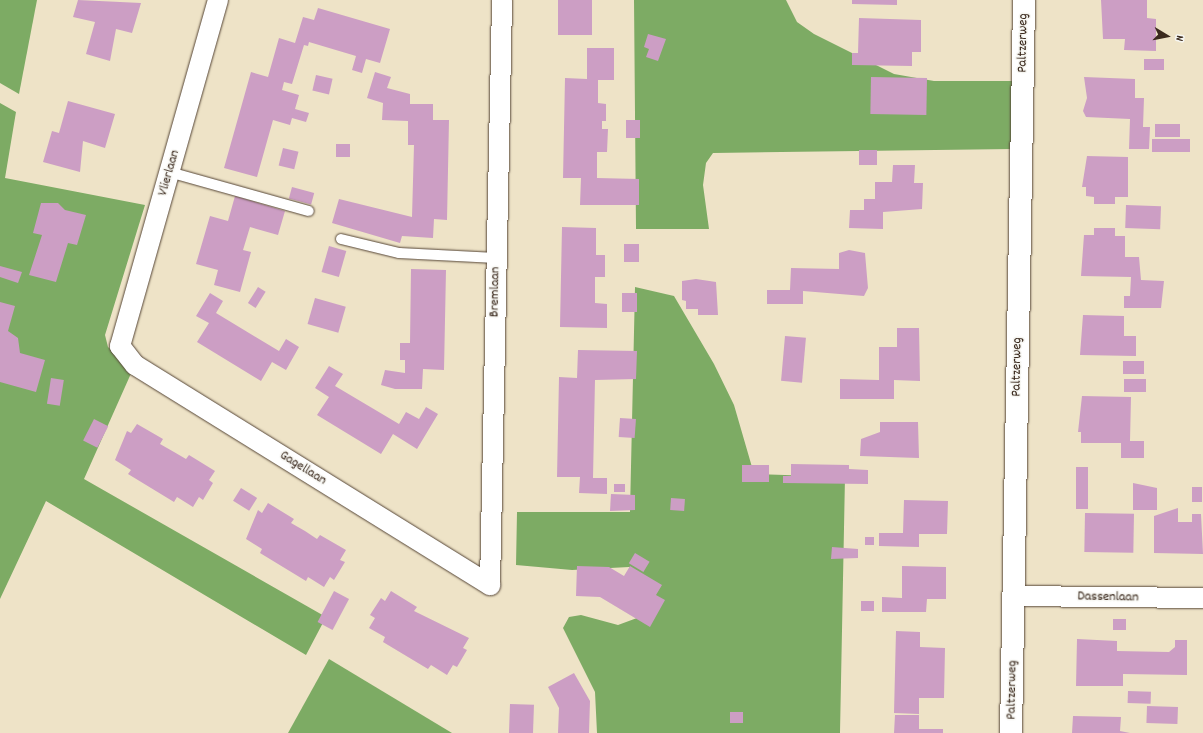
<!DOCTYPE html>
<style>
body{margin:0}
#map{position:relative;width:1203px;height:733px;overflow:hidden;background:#eee3c7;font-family:Dekko,sans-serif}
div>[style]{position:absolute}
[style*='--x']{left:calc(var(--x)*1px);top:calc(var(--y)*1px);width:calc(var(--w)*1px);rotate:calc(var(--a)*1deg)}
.forest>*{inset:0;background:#7dab64}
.building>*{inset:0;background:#cc9ec4;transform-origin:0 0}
.roads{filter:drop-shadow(0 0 1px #564637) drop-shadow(0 0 1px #564637)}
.lane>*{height:10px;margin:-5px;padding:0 5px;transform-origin:5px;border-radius:5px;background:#fff}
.street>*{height:20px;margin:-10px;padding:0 10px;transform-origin:10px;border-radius:10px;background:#fff}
.secondary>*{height:22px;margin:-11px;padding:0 11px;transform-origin:11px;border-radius:11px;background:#fff}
span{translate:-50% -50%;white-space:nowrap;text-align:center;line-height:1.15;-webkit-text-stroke:3px #f6f6f2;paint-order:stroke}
.street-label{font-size:14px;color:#3b2a1e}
.north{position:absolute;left:1147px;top:16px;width:40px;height:40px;-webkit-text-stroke:3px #f6f6f2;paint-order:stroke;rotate:100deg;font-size:11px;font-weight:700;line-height:16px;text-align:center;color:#3b2a1e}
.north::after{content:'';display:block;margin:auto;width:14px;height:18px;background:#3b2a1e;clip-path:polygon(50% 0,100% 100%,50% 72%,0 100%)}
</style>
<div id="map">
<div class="forest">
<i style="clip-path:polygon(0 0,37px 0,19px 94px,0 83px)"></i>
<i style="clip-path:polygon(634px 0,786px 0,797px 22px,814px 34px,894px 74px,934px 81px,1013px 81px,1012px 149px,713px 153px,706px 163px,703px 185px,709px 229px,636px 229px)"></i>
<i style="clip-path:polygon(0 103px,16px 112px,5px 178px,145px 205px,105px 335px,108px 347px,133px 369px,84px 479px,326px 617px,306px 655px,46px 501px,0 599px)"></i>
<i style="clip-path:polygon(635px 287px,674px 296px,714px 364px,734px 405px,754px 474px,845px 477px,840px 733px,597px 733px,595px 692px,563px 628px,569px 617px,581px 615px,618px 625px,637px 618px,644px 576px,629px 567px,572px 570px,516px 565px,517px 512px,630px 512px)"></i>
<i style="clip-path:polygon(329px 659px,452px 733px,288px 733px)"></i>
</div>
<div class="building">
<i style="clip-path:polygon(78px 0,141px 3px,132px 33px,116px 29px,110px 61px,86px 54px,95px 22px,73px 17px)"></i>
<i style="left:558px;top:0;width:34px;height:35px"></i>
<i style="clip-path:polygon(852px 0,897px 0,897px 5px,852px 4px)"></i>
<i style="clip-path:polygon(1101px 0,1147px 0,1147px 18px,1156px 19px,1156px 51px,1124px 50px,1125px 39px,1103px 39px)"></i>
<i style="clip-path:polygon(318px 8px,390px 29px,380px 63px,366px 59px,362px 73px,352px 70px,356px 56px,309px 42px,308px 46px,304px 45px,292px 84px,284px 82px,282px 90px,299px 95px,295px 109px,309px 113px,306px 122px,292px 118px,290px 125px,273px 120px,257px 177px,224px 168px,251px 72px,268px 77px,279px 38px,295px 43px,303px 17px,314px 20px)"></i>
<i style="clip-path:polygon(859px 18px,921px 20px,921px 52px,912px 52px,912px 66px,852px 65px,852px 53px,858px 53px)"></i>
<i style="clip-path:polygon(648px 34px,666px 39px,658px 61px,646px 57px,649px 49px,644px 47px)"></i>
<i style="clip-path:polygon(587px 48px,614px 48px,614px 80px,598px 80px,598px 103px,606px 104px,606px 121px,602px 121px,602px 129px,608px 129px,607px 152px,597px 152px,597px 178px,639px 179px,639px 205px,580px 205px,581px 178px,563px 178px,565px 78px,587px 79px)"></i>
<i style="left:1144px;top:59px;width:20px;height:11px"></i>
<i style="clip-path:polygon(375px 72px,391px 77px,387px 88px,410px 94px,410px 104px,433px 104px,433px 120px,449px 120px,447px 220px,434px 219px,433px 238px,402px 236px,400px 243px,332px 223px,339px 199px,412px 217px,414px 145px,408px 145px,408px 121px,382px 120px,383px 103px,367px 98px)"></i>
<i style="left:316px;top:75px;width:17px;height:16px;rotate:13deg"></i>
<i style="left:871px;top:77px;width:56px;height:37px;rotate:1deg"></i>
<i style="clip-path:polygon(1084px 77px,1135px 79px,1135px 98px,1144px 98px,1143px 127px,1150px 127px,1149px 149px,1129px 149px,1130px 119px,1086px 117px,1083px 111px,1087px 98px)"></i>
<i style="clip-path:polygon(68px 101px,115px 114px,105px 148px,83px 141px,80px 172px,43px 162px,52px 131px,59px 133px)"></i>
<i style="left:626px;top:120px;width:14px;height:18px"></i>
<i style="left:1180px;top:124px;width:13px;height:25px;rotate:90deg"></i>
<i style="left:1190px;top:139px;width:13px;height:38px;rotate:90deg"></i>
<i style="left:336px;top:144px;width:14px;height:13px"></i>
<i style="left:283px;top:148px;width:16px;height:18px;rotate:14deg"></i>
<i style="left:859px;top:150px;width:18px;height:15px"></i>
<i style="clip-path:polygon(1087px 156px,1128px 157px,1128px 197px,1115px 197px,1115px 204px,1094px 204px,1094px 197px,1086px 196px,1086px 187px,1082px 187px)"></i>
<i style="clip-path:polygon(893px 165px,915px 165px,914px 183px,923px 183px,922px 209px,883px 212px,883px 229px,849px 228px,850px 210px,864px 210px,864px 199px,875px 199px,875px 182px,892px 182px)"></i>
<i style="left:292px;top:187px;width:23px;height:12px;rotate:15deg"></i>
<i style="clip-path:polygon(235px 196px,285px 211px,278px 235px,250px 227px,243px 250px,251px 252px,240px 292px,214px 285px,218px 270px,196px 264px,210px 216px,228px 221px)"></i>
<i style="clip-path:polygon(41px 203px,58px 203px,65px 210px,86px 215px,77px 245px,68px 243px,56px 282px,29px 275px,42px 235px,33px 233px)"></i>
<i style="left:1126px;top:205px;width:35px;height:23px;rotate:2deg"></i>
<i style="clip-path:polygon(562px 227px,596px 228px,596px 255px,605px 255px,605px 277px,595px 277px,595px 303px,607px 304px,607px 328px,560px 327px)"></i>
<i style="clip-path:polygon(1094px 228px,1115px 228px,1115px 236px,1125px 236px,1125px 257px,1139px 257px,1141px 280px,1164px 281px,1161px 308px,1124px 308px,1124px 296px,1130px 296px,1131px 277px,1081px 276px,1084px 235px,1094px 235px)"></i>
<i style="left:624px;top:244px;width:15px;height:18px"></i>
<i style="left:329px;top:246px;width:18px;height:27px;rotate:16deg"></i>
<i style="clip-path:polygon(849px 250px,865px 253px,868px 288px,864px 296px,803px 291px,803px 304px,767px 304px,767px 290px,790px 290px,791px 268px,839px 269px,839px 253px)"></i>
<i style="clip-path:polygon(0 266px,22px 272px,18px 283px,0 277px)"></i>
<i style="clip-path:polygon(411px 269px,446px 270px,444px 370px,423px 369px,422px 389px,395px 389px,381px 385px,385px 370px,405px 373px,405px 360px,400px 360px,400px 343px,410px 343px)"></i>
<i style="clip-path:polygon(696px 279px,716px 282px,718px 315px,698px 315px,698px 309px,686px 309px,686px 301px,682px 300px,682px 281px)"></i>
<i style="left:258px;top:287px;width:9px;height:19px;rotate:32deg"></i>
<i style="clip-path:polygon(210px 293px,223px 301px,216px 313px,279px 351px,286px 339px,299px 347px,286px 370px,272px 362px,261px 381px,197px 342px,209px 323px,196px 316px)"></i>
<i style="left:622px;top:293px;width:15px;height:19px"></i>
<i style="left:315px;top:298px;width:32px;height:27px;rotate:16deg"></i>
<i style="clip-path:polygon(0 302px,15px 306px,8px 331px,18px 338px,20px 353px,45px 360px,36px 392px,0 382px)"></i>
<i style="clip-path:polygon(1083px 315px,1124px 316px,1124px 336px,1136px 336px,1136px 356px,1080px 355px)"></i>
<i style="clip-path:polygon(897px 328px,919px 328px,920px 381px,894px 380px,894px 399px,840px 399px,840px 379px,879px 380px,879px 347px,897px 347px)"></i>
<i style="left:785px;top:336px;width:21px;height:45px;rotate:5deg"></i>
<i style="clip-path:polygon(578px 350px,637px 351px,636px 379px,595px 380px,593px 478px,607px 478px,607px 494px,579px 493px,580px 477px,557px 477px,559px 377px,577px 378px)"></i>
<i style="left:1123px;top:361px;width:21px;height:13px"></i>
<i style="clip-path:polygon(329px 366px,343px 374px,335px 386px,399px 424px,406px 412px,419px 419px,426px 407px,438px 414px,417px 449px,393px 434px,381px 454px,317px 415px,329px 397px,315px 388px)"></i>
<i style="left:51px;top:378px;width:13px;height:26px;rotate:9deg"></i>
<i style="left:1124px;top:379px;width:22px;height:13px"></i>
<i style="clip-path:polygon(1082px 396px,1131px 397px,1130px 441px,1144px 441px,1144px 458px,1121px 458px,1121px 443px,1081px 443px,1081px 432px,1078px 432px)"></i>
<i style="left:620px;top:418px;width:16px;height:19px;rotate:4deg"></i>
<i style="left:94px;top:419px;width:16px;height:24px;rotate:27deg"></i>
<i style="clip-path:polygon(880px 422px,918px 422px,919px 458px,860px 456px,861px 439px,880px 432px)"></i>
<i style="clip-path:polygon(137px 424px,163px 439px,160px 444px,174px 452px,186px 459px,189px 455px,215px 471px,209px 480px,213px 483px,203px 500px,199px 497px,193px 507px,177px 497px,174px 502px,128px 474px,131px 470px,115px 460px,127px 431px,131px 433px)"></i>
<i style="clip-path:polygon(791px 464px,849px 465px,849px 469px,868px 470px,868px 484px,783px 483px,783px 476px,791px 476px)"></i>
<i style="left:742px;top:465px;width:27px;height:17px"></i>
<i style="left:1076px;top:467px;width:12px;height:42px"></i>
<i style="clip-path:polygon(1133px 483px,1157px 488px,1157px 510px,1133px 510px)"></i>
<i style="left:614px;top:484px;width:11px;height:8px"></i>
<i style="left:1192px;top:487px;width:10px;height:15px"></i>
<i style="left:241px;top:488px;width:19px;height:15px;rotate:32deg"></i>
<i style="clip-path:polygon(611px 494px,635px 495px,635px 510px,610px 511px)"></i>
<i style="left:671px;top:498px;width:14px;height:12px;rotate:4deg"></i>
<i style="clip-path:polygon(904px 500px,948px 501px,947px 534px,919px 534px,919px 547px,879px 546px,879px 533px,903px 533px)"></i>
<i style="clip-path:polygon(268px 503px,294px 519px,291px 523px,305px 531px,317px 539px,320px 535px,346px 550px,340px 560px,345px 562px,334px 580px,330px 577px,324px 587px,308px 577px,306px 581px,260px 553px,262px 549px,246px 539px,258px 510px,262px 513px)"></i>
<i style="clip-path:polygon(1178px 508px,1178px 522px,1192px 522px,1192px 514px,1201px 514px,1203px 554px,1154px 553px,1154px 516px)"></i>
<i style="left:1085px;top:513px;width:49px;height:39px;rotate:1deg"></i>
<i style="left:865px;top:537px;width:9px;height:8px"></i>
<i style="clip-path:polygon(832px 547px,858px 549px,858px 558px,831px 559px)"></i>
<i style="left:635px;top:553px;width:17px;height:12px;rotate:31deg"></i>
<i style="clip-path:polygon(577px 566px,609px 567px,624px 576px,630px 566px,662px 585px,656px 595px,665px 600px,650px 627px,600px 597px,576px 596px)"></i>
<i style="clip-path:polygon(902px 566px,946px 567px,946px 599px,927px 599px,926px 612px,882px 612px,882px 597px,902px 598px)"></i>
<i style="left:334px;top:591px;width:17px;height:35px;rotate:28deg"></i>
<i style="clip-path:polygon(391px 591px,417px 607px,414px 611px,469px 638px,463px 648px,467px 650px,457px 667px,453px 665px,447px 675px,431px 665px,428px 669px,383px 642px,385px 637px,369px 628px,375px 618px,370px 615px,381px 598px,385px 601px)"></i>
<i style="left:861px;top:601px;width:13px;height:10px"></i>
<i style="left:1113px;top:619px;width:13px;height:11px"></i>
<i style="clip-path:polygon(896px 631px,920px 632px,920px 647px,945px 648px,944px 698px,919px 698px,919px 714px,894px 713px)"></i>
<i style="clip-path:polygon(1077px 639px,1117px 641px,1117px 651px,1169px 652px,1175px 647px,1175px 640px,1187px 640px,1187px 675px,1123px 674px,1123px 686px,1076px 686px)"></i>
<i style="clip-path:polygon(574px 673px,590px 701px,589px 733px,558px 733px,559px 708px,548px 687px)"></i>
<i style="left:1128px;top:691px;width:23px;height:12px;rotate:2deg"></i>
<i style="left:510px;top:704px;width:24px;height:29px;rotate:2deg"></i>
<i style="left:1147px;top:706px;width:31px;height:17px;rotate:2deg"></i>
<i style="left:743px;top:712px;width:11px;height:13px;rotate:90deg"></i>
<i style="clip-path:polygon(895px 715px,919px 715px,919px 729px,943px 729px,943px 733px,894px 733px)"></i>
<i style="clip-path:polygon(1073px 716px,1121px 717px,1120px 731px,1130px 733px,1072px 733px)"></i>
</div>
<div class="roads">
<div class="lane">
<i style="--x:169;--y:172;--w:145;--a:15.6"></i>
<i style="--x:341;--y:239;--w:60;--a:13.6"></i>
<i style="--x:399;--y:253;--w:97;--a:3"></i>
</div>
<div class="street">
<i style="--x:218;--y:0;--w:360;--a:105.8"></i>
<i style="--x:120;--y:346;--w:24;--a:52"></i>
<i style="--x:135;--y:365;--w:418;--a:31.8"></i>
<i style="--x:490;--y:585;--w:585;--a:-88.82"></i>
<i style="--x:1013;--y:596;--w:190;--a:0.6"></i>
</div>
<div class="secondary">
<i style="--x:1011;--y:733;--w:733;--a:-88.98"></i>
</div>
</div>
<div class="street-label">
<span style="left:1023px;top:43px;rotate:-89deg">Paltzerweg</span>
<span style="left:169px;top:173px;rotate:-74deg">Vlierlaan</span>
<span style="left:495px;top:292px;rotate:-89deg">Bremlaan</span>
<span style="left:1017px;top:367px;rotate:-89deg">Paltzerweg</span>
<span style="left:303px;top:468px;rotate:32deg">Gagellaan</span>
<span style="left:1108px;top:597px;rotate:1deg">Dassenlaan</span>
<span style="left:1012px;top:690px;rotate:-89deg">Paltzerweg</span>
</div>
<div class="north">N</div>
</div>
